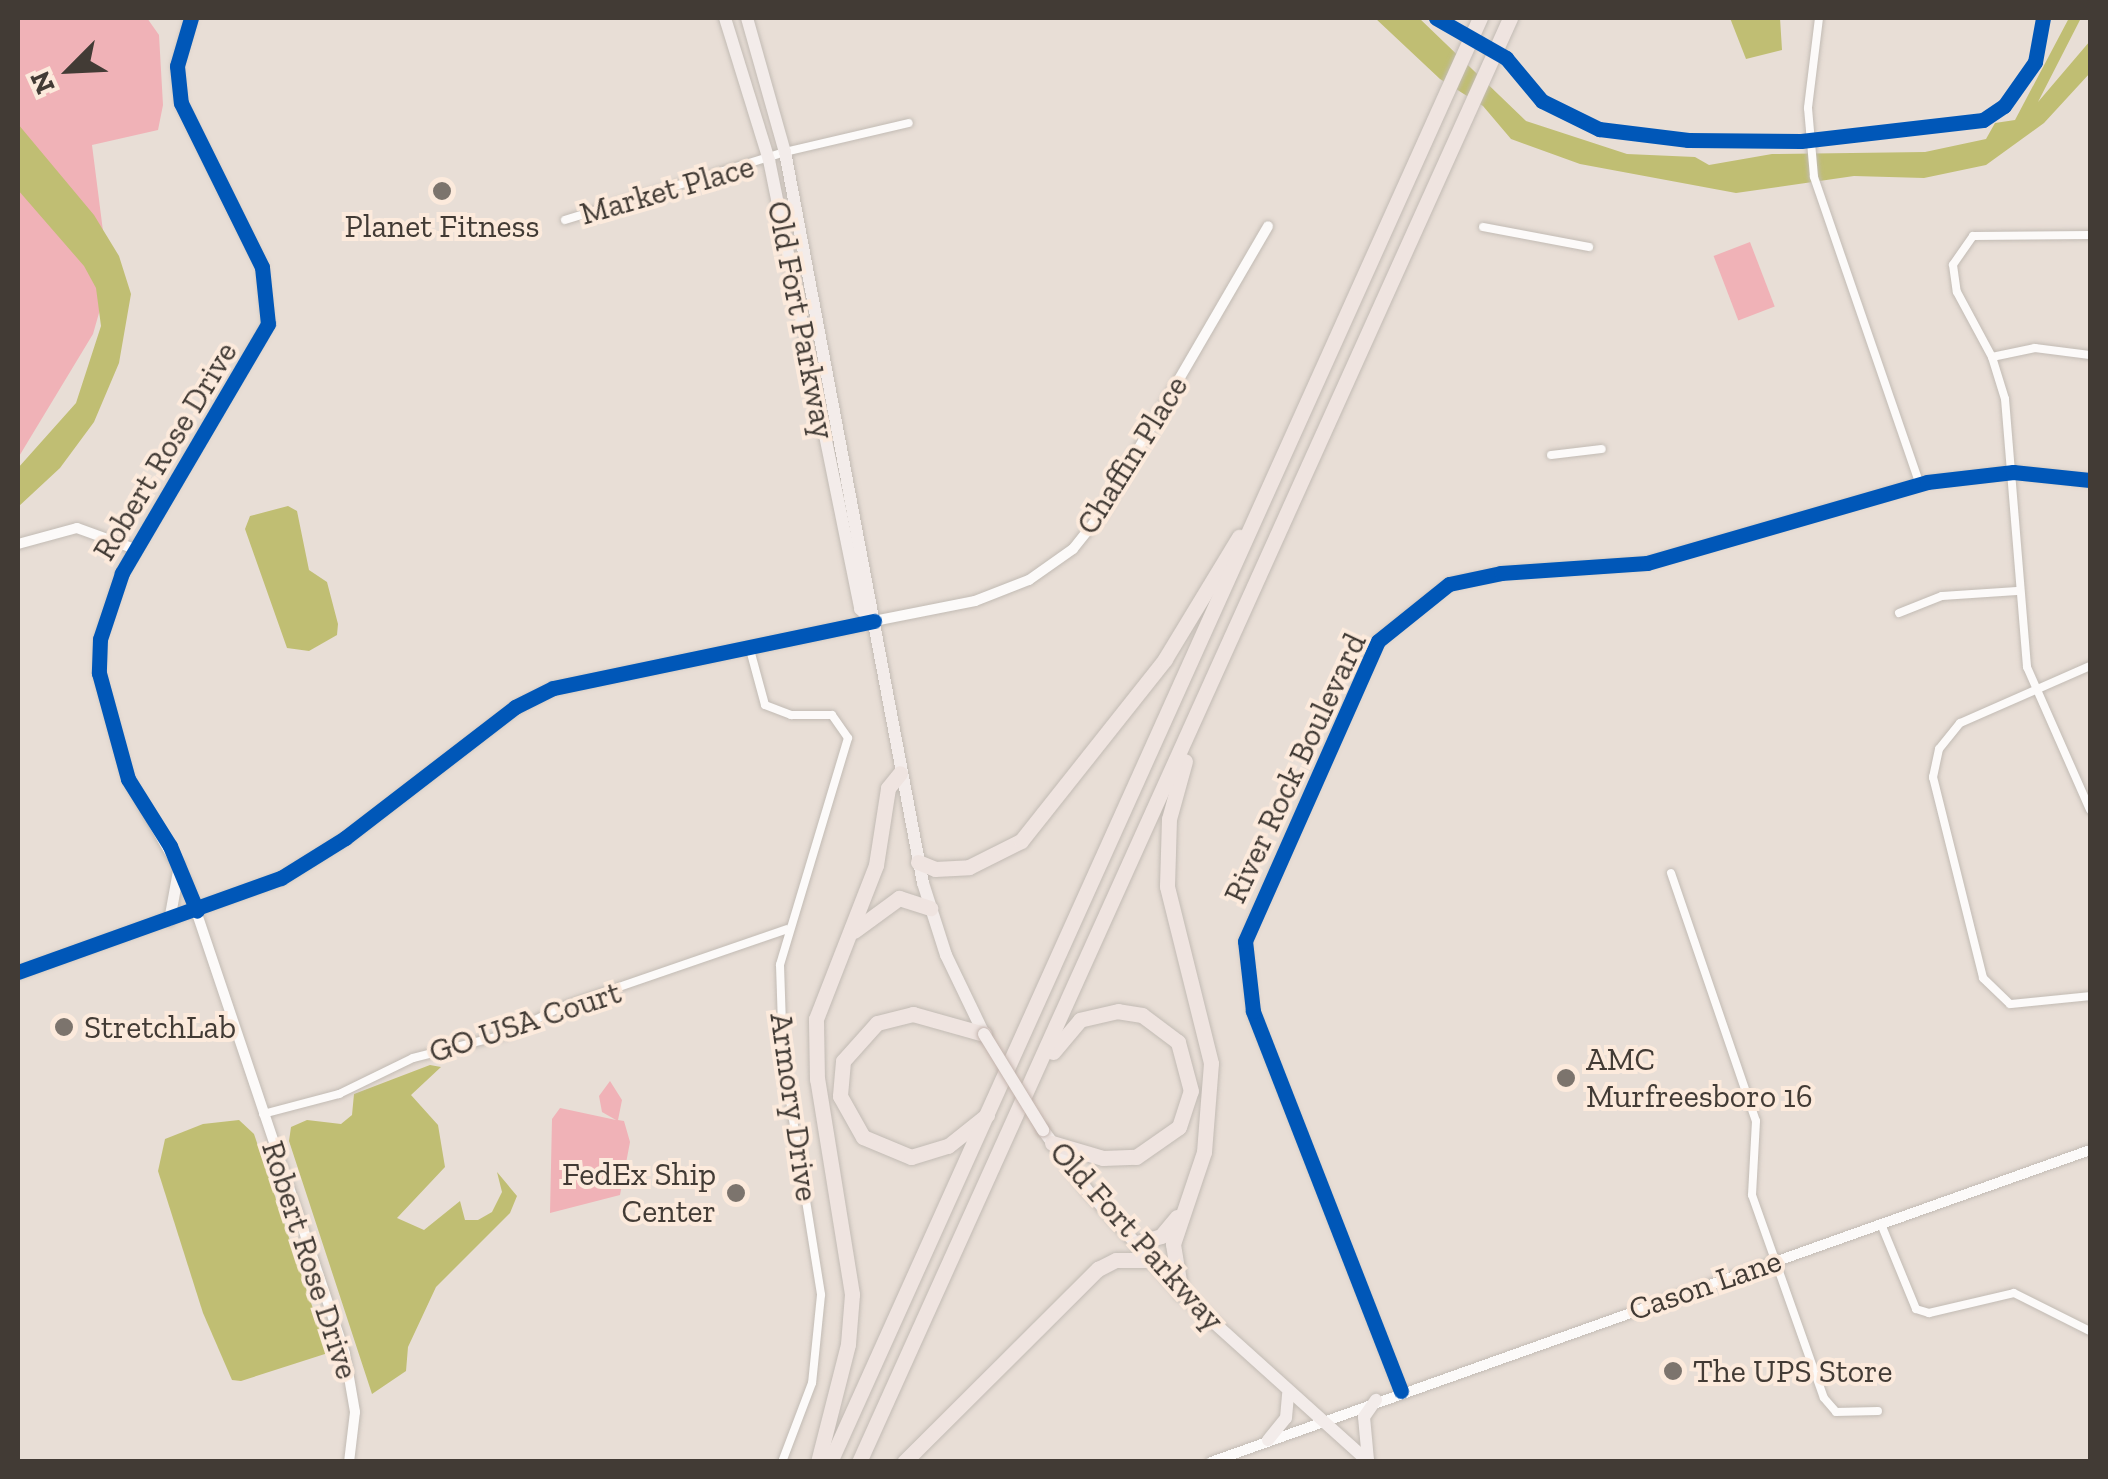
<!DOCTYPE html>
<style>
body{margin:0}
#map{position:relative;width:2108px;height:1479px;overflow:hidden;background:#e8ded6;font-family:"Zilla Slab",serif}
div>[style]{position:absolute}
[style*='--x']{left:calc(var(--x)*1px);top:calc(var(--y)*1px);width:calc(var(--w)*1px);rotate:calc(var(--a)*1deg)}
.green>*{inset:0;background:#f0b2b7;transform-origin:0 0}
.water>*{inset:0;background:#c0be73}
.roads{filter:drop-shadow(0 0 2px #c2bbb4) drop-shadow(0 0 2px #c2bbb4)}
.minor>*{height:8px;margin:-4px;padding:0 4px;transform-origin:4px;border-radius:4px;background:#fcfaf9}
.tertiary>*{height:10px;margin:-5px;padding:0 5px;transform-origin:5px;border-radius:5px;background:#fcfaf9}
.secondary>*{height:11px;margin:-5.5px;padding:0 5.5px;transform-origin:5.5px;border-radius:5.5px;background:#f7f3f1}
.primary>*{height:12px;margin:-6px;padding:0 6px;transform-origin:6px;border-radius:6px;background:#f3ecea}
.motorway>*{height:15px;margin:-7.5px;padding:0 7.5px;transform-origin:7.5px;border-radius:7.5px;background:#efe4e0}
.bridges{filter:drop-shadow(0 0 2px #c2b3ac) drop-shadow(0 0 2px #c2b3ac)}
.primary-bridge>*{height:12px;margin:-6px;padding:0 6px;transform-origin:6px;border-radius:6px;background:#f3ecea}
.cycleway>*{height:15px;margin:-7.5px;padding:0 7.5px;transform-origin:7.5px;border-radius:7.5px;background:#0057b8}
.dots>*{width:28px;height:28px;translate:-50% -50%;box-sizing:border-box;border:5px solid #fceadc;border-radius:50%}
span{translate:-50% -50%;white-space:nowrap;text-align:center;line-height:1.15;-webkit-text-stroke:8px #fceadc;paint-order:stroke}
.street-label{font-size:32px;color:#423b35}
.poi-label{font-size:32px;color:#423b35}
.left{translate:0 -50%;text-align:left}
.right{translate:-100% -50%;text-align:right}
.frame{position:absolute;inset:0;border:20px solid #423b35;pointer-events:none}
.north{position:absolute;left:20px;top:20px;width:100px;height:100px;-webkit-text-stroke:8px #fceadc;paint-order:stroke;rotate:246deg;font-size:28px;font-weight:700;line-height:40px;text-align:center;color:#423b35}
.north::after{content:'';display:block;margin:auto;width:35px;height:45px;background:#423b35;clip-path:polygon(50% 0,100% 100%,50% 72%,0 100%)}
</style>
<div id="map">
<div class="green">
<i style="clip-path:polygon(18px 18px,147px 18px,159px 35px,163px 105px,158px 130px,92px 145px,109px 278px,93px 334px,18px 458px)"></i>
<i style="left:1750px;top:242px;width:69px;height:39px;rotate:69deg"></i>
<i style="clip-path:polygon(610px 1081px,622px 1100px,618px 1120px,624px 1121px,630px 1142px,620px 1195px,550px 1213px,552px 1119px,560px 1108px,616px 1120px,602px 1112px,599px 1096px)"></i>
</div>
<div class="water">
<i style="clip-path:polygon(1375px 18px,1419px 18px,1526px 121px,1627px 154px,1695px 157px,1709px 165px,1772px 154px,1925px 152px,1986px 139px,1995px 123px,2015px 120px,2069px 18px,2081px 18px,2038px 102px,2090px 41px,2090px 73px,2044px 123px,1986px 165px,1924px 178px,1854px 176px,1736px 193px,1580px 164px,1511px 139px,1483px 106px,1440px 79px)"></i>
<i style="clip-path:polygon(1730px 18px,1780px 18px,1782px 50px,1746px 59px)"></i>
<i style="clip-path:polygon(18px 124px,94px 215px,119px 256px,131px 294px,119px 363px,94px 422px,60px 468px,18px 507px,18px 468px,76px 403px,101px 326px,96px 288px,84px 266px,18px 190px)"></i>
<i style="clip-path:polygon(288px 506px,297px 511px,309px 570px,327px 582px,338px 624px,337px 635px,309px 651px,287px 648px,245px 529px,250px 516px)"></i>
<i style="clip-path:polygon(430px 1065px,441px 1067px,411px 1095px,438px 1125px,445px 1167px,397px 1218px,424px 1230px,460px 1201px,465px 1220px,478px 1220px,492px 1212px,502px 1192px,497px 1172px,517px 1196px,510px 1213px,436px 1287px,408px 1347px,406px 1371px,372px 1394px,289px 1141px,291px 1127px,307px 1120px,341px 1124px,352px 1115px,354px 1094px)"></i>
<i style="clip-path:polygon(239px 1120px,254px 1134px,328px 1353px,241px 1381px,232px 1380px,203px 1313px,158px 1171px,165px 1139px,203px 1124px)"></i>
</div>
<div class="roads">
<div class="minor">
<i style="--x:1819;--y:18;--w:91;--a:97"></i>
<i style="--x:1808;--y:108;--w:69;--a:85"></i>
<i style="--x:1814;--y:177;--w:325;--a:71"></i>
<i style="--x:565;--y:220;--w:230;--a:-17.2"></i>
<i style="--x:785;--y:152;--w:127;--a:-13.2"></i>
<i style="--x:1483;--y:227;--w:108;--a:10.7"></i>
<i style="--x:2090;--y:235;--w:117;--a:179.5"></i>
<i style="--x:1973;--y:236;--w:35;--a:125"></i>
<i style="--x:1953;--y:265;--w:27;--a:82"></i>
<i style="--x:1957;--y:292;--w:74;--a:61.7"></i>
<i style="--x:1992;--y:357;--w:44;--a:72.8"></i>
<i style="--x:2005;--y:399;--w:269;--a:85.3"></i>
<i style="--x:2027;--y:667;--w:156;--a:66.2"></i>
<i style="--x:1992;--y:357;--w:44;--a:-11.8"></i>
<i style="--x:2035;--y:348;--w:55;--a:7.3"></i>
<i style="--x:1551;--y:455;--w:51;--a:-6.7"></i>
<i style="--x:1899;--y:613;--w:46;--a:-21.6"></i>
<i style="--x:1942;--y:596;--w:75;--a:-3.8"></i>
<i style="--x:749;--y:646;--w:61;--a:74.8"></i>
<i style="--x:765;--y:705;--w:28;--a:21"></i>
<i style="--x:791;--y:715;--w:41;--a:0"></i>
<i style="--x:832;--y:715;--w:28;--a:55"></i>
<i style="--x:848;--y:738;--w:237;--a:106.7"></i>
<i style="--x:780;--y:965;--w:92;--a:88.1"></i>
<i style="--x:783;--y:1057;--w:241;--a:80.9"></i>
<i style="--x:821;--y:1295;--w:88;--a:95.8"></i>
<i style="--x:812;--y:1383;--w:85;--a:110.8"></i>
<i style="--x:2090;--y:666;--w:142;--a:156.3"></i>
<i style="--x:1960;--y:723;--w:33;--a:129"></i>
<i style="--x:1939;--y:749;--w:29;--a:102"></i>
<i style="--x:1933;--y:777;--w:207;--a:76"></i>
<i style="--x:1983;--y:978;--w:37;--a:44"></i>
<i style="--x:2010;--y:1004;--w:80;--a:-5.7"></i>
<i style="--x:1671;--y:873;--w:262;--a:71.1"></i>
<i style="--x:1756;--y:1121;--w:74;--a:93.1"></i>
<i style="--x:1752;--y:1195;--w:215;--a:70.5"></i>
<i style="--x:1824;--y:1398;--w:18;--a:49"></i>
<i style="--x:1836;--y:1412;--w:42;--a:-1.4"></i>
<i style="--x:263;--y:1114;--w:79;--a:-14.7"></i>
<i style="--x:339;--y:1094;--w:82;--a:-25.9"></i>
<i style="--x:413;--y:1058;--w:97;--a:-14.3"></i>
<i style="--x:507;--y:1034;--w:60;--a:-26.6"></i>
<i style="--x:561;--y:1007;--w:239;--a:-19"></i>
<i style="--x:1881;--y:1224;--w:92;--a:67.6"></i>
<i style="--x:1916;--y:1309;--w:14;--a:17"></i>
<i style="--x:1929;--y:1313;--w:87;--a:-13.2"></i>
<i style="--x:2014;--y:1293;--w:85;--a:26.6"></i>
</div>
<div class="tertiary">
<i style="--x:191;--y:18;--w:50;--a:106.3"></i>
<i style="--x:177;--y:66;--w:37;--a:84"></i>
<i style="--x:181;--y:103;--w:183;--a:63.7"></i>
<i style="--x:262;--y:267;--w:57;--a:84"></i>
<i style="--x:268;--y:324;--w:289;--a:120.4"></i>
<i style="--x:122;--y:573;--w:70;--a:108.4"></i>
<i style="--x:100;--y:639;--w:34;--a:92"></i>
<i style="--x:99;--y:673;--w:110;--a:74.7"></i>
<i style="--x:128;--y:779;--w:117;--a:60.4"></i>
<i style="--x:186;--y:881;--w:499;--a:71.4"></i>
<i style="--x:345;--y:1354;--w:59;--a:80.2"></i>
<i style="--x:355;--y:1412;--w:50;--a:96.8"></i>
<i style="--x:18;--y:544;--w:61;--a:-15.2"></i>
<i style="--x:77;--y:528;--w:62;--a:19.9"></i>
<i style="--x:874;--y:621;--w:103;--a:-11.2"></i>
<i style="--x:975;--y:601;--w:58;--a:-21.3"></i>
<i style="--x:1029;--y:580;--w:54;--a:-35.2"></i>
<i style="--x:1073;--y:549;--w:43;--a:-51.5"></i>
<i style="--x:1100;--y:515;--w:334;--a:-59.8"></i>
<i style="--x:1401;--y:1391;--w:408;--a:-111.3"></i>
<i style="--x:1253;--y:1011;--w:70;--a:-96.5"></i>
<i style="--x:1245;--y:941;--w:328;--a:-66.1"></i>
<i style="--x:1378;--y:641;--w:91;--a:-38.8"></i>
<i style="--x:1449;--y:584;--w:53;--a:-11.9"></i>
<i style="--x:1501;--y:573;--w:146;--a:-3.9"></i>
<i style="--x:1647;--y:563;--w:291;--a:-16.1"></i>
<i style="--x:1927;--y:482;--w:87;--a:-6.6"></i>
<i style="--x:2013;--y:472;--w:77;--a:5.9"></i>
<i style="--x:1211;--y:1462;--w:933;--a:-19.54"></i>
</div>
<div class="secondary">
<i style="--x:169;--y:920;--w:56;--a:-79.7"></i>
<i style="--x:18;--y:972;--w:279;--a:-19.7"></i>
<i style="--x:281;--y:878;--w:75;--a:-32"></i>
<i style="--x:345;--y:838;--w:215;--a:-37.6"></i>
<i style="--x:515;--y:707;--w:42;--a:-26.6"></i>
<i style="--x:553;--y:688;--w:328;--a:-11.8"></i>
</div>
<div class="primary">
<i style="--x:725;--y:18;--w:149;--a:72.8"></i>
<i style="--x:769;--y:160;--w:458;--a:78.5"></i>
<i style="--x:860;--y:609;--w:18;--a:41"></i>
<i style="--x:747;--y:18;--w:139;--a:74.2"></i>
<i style="--x:785;--y:152;--w:744;--a:79.31"></i>
<i style="--x:923;--y:883;--w:76;--a:72.3"></i>
<i style="--x:946;--y:955;--w:88;--a:64.3"></i>
<i style="--x:1043;--y:1130;--w:74;--a:53.7"></i>
<i style="--x:1087;--y:1190;--w:139;--a:47.6"></i>
<i style="--x:1181;--y:1293;--w:253;--a:42"></i>
<i style="--x:1268;--y:1440;--w:28;--a:-51"></i>
<i style="--x:1286;--y:1418;--w:24;--a:-85"></i>
<i style="--x:1368;--y:1460;--w:43;--a:-95.3"></i>
<i style="--x:1364;--y:1417;--w:21;--a:-55"></i>
</div>
<div class="motorway">
<i style="--x:918;--y:862;--w:18;--a:22"></i>
<i style="--x:935;--y:869;--w:34;--a:-3"></i>
<i style="--x:969;--y:867;--w:58;--a:-26.6"></i>
<i style="--x:1021;--y:841;--w:232;--a:-51.6"></i>
<i style="--x:1165;--y:659;--w:143;--a:-58.8"></i>
<i style="--x:854;--y:931;--w:56;--a:-36.3"></i>
<i style="--x:899;--y:898;--w:33;--a:18"></i>
<i style="--x:984;--y:1034;--w:74;--a:-164.3"></i>
<i style="--x:913;--y:1014;--w:37;--a:166"></i>
<i style="--x:877;--y:1023;--w:51;--a:131.8"></i>
<i style="--x:843;--y:1061;--w:35;--a:95"></i>
<i style="--x:840;--y:1096;--w:47;--a:60.7"></i>
<i style="--x:863;--y:1137;--w:52;--a:22.6"></i>
<i style="--x:911;--y:1157;--w:39;--a:-17"></i>
<i style="--x:948;--y:1146;--w:50;--a:-38.5"></i>
<i style="--x:1052;--y:1143;--w:53;--a:16.4"></i>
<i style="--x:1103;--y:1158;--w:33;--a:-2"></i>
<i style="--x:1136;--y:1157;--w:52;--a:-34.9"></i>
<i style="--x:1179;--y:1127;--w:38;--a:-72"></i>
<i style="--x:1191;--y:1091;--w:51;--a:-104.9"></i>
<i style="--x:1178;--y:1042;--w:45;--a:-143.1"></i>
<i style="--x:1142;--y:1015;--w:24;--a:-171"></i>
<i style="--x:1118;--y:1011;--w:39;--a:167"></i>
<i style="--x:1080;--y:1020;--w:42;--a:130.2"></i>
<i style="--x:1137;--y:1243;--w:25;--a:-16"></i>
<i style="--x:1161;--y:1236;--w:25;--a:-50"></i>
<i style="--x:1181;--y:1293;--w:50;--a:-99.3"></i>
<i style="--x:1173;--y:1244;--w:97;--a:-71.4"></i>
<i style="--x:1204;--y:1152;--w:89;--a:-85.5"></i>
<i style="--x:1211;--y:1063;--w:182;--a:-104"></i>
<i style="--x:1167;--y:886;--w:67;--a:-88.3"></i>
<i style="--x:1169;--y:819;--w:60;--a:-74.6"></i>
<i style="--x:818;--y:1462;--w:122;--a:-75.7"></i>
<i style="--x:848;--y:1344;--w:50;--a:-85.4"></i>
<i style="--x:852;--y:1294;--w:218;--a:-99.2"></i>
<i style="--x:817;--y:1079;--w:60;--a:-91"></i>
<i style="--x:816;--y:1019;--w:165;--a:-68.7"></i>
<i style="--x:876;--y:865;--w:78;--a:-81.1"></i>
<i style="--x:888;--y:788;--w:19;--a:-51"></i>
<i style="--x:830;--y:1462;--w:1584;--a:-65.77"></i>
<i style="--x:859;--y:1462;--w:1584;--a:-65.73"></i>
<i style="--x:904;--y:1462;--w:274;--a:-44.9"></i>
<i style="--x:1098;--y:1269;--w:20;--a:-27"></i>
<i style="--x:1116;--y:1260;--w:36;--a:0"></i>
</div>
</div>
<div class="bridges">
<div class="primary-bridge">
<i style="--x:984;--y:1034;--w:113;--a:58.4"></i>
</div>
</div>
<div class="cycleway">
<i style="--x:191;--y:18;--w:50;--a:106.3"></i>
<i style="--x:177;--y:66;--w:37;--a:84"></i>
<i style="--x:181;--y:103;--w:183;--a:63.7"></i>
<i style="--x:262;--y:267;--w:57;--a:84"></i>
<i style="--x:268;--y:324;--w:289;--a:120.4"></i>
<i style="--x:122;--y:573;--w:70;--a:108.4"></i>
<i style="--x:100;--y:639;--w:34;--a:92"></i>
<i style="--x:99;--y:673;--w:110;--a:74.7"></i>
<i style="--x:128;--y:779;--w:79;--a:57.9"></i>
<i style="--x:170;--y:846;--w:70;--a:67.4"></i>
<i style="--x:1436;--y:18;--w:81;--a:29.7"></i>
<i style="--x:1506;--y:58;--w:56;--a:50.1"></i>
<i style="--x:1542;--y:101;--w:64;--a:26.2"></i>
<i style="--x:1599;--y:129;--w:90;--a:7"></i>
<i style="--x:1688;--y:140;--w:113;--a:0.5"></i>
<i style="--x:1801;--y:141;--w:183;--a:-6.6"></i>
<i style="--x:1983;--y:120;--w:25;--a:-34"></i>
<i style="--x:2004;--y:106;--w:54;--a:-54.8"></i>
<i style="--x:2035;--y:62;--w:45;--a:-79.7"></i>
<i style="--x:18;--y:972;--w:279;--a:-19.7"></i>
<i style="--x:281;--y:878;--w:75;--a:-32"></i>
<i style="--x:345;--y:838;--w:215;--a:-37.6"></i>
<i style="--x:515;--y:707;--w:42;--a:-26.6"></i>
<i style="--x:553;--y:688;--w:328;--a:-11.8"></i>
<i style="--x:1401;--y:1391;--w:408;--a:-111.3"></i>
<i style="--x:1253;--y:1011;--w:70;--a:-96.5"></i>
<i style="--x:1245;--y:941;--w:328;--a:-66.1"></i>
<i style="--x:1378;--y:641;--w:91;--a:-38.8"></i>
<i style="--x:1449;--y:584;--w:53;--a:-11.9"></i>
<i style="--x:1501;--y:573;--w:146;--a:-3.9"></i>
<i style="--x:1647;--y:563;--w:291;--a:-16.1"></i>
<i style="--x:1927;--y:482;--w:87;--a:-6.6"></i>
<i style="--x:2013;--y:472;--w:77;--a:5.9"></i>
</div>
<div class="dots">
<i style="left:442px;top:191px;background:#7c746d"></i>
<i style="left:64px;top:1027px;background:#7c746d"></i>
<i style="left:1566px;top:1078px;background:#7c746d"></i>
<i style="left:736px;top:1193px;background:#7c746d"></i>
<i style="left:1673px;top:1371px;background:#7c746d"></i>
</div>
<div class="street-label">
<span style="left:667px;top:190px;rotate:-16deg">Market Place</span>
<span style="left:801px;top:320px;rotate:79deg">Old Fort Parkway</span>
<span style="left:165px;top:451px;rotate:-59deg">Robert Rose Drive</span>
<span style="left:1132px;top:455px;rotate:-58deg">Chaffin Place</span>
<span style="left:1295px;top:768px;rotate:-65deg">River Rock Boulevard</span>
<span style="left:525px;top:1022px;rotate:-18deg">GO USA Court</span>
<span style="left:794px;top:1107px;rotate:82deg">Armory Drive</span>
<span style="left:1137px;top:1236px;rotate:48deg">Old Fort Parkway</span>
<span style="left:310px;top:1260px;rotate:72deg">Robert Rose Drive</span>
<span style="left:1705px;top:1285px;rotate:-19deg">Cason Lane</span>
</div>
<div class="poi-label">
<span style="left:442px;top:226px">Planet Fitness</span>
<span class="left" style="left:84px;top:1027px">StretchLab</span>
<span class="left" style="left:1586px;top:1078px">AMC<br>Murfreesboro 16</span>
<span class="right" style="left:716px;top:1193px">FedEx Ship<br>Center</span>
<span class="left" style="left:1693px;top:1371px">The UPS Store</span>
</div>
<div class="frame"></div>
<div class="north">N</div>
</div>
